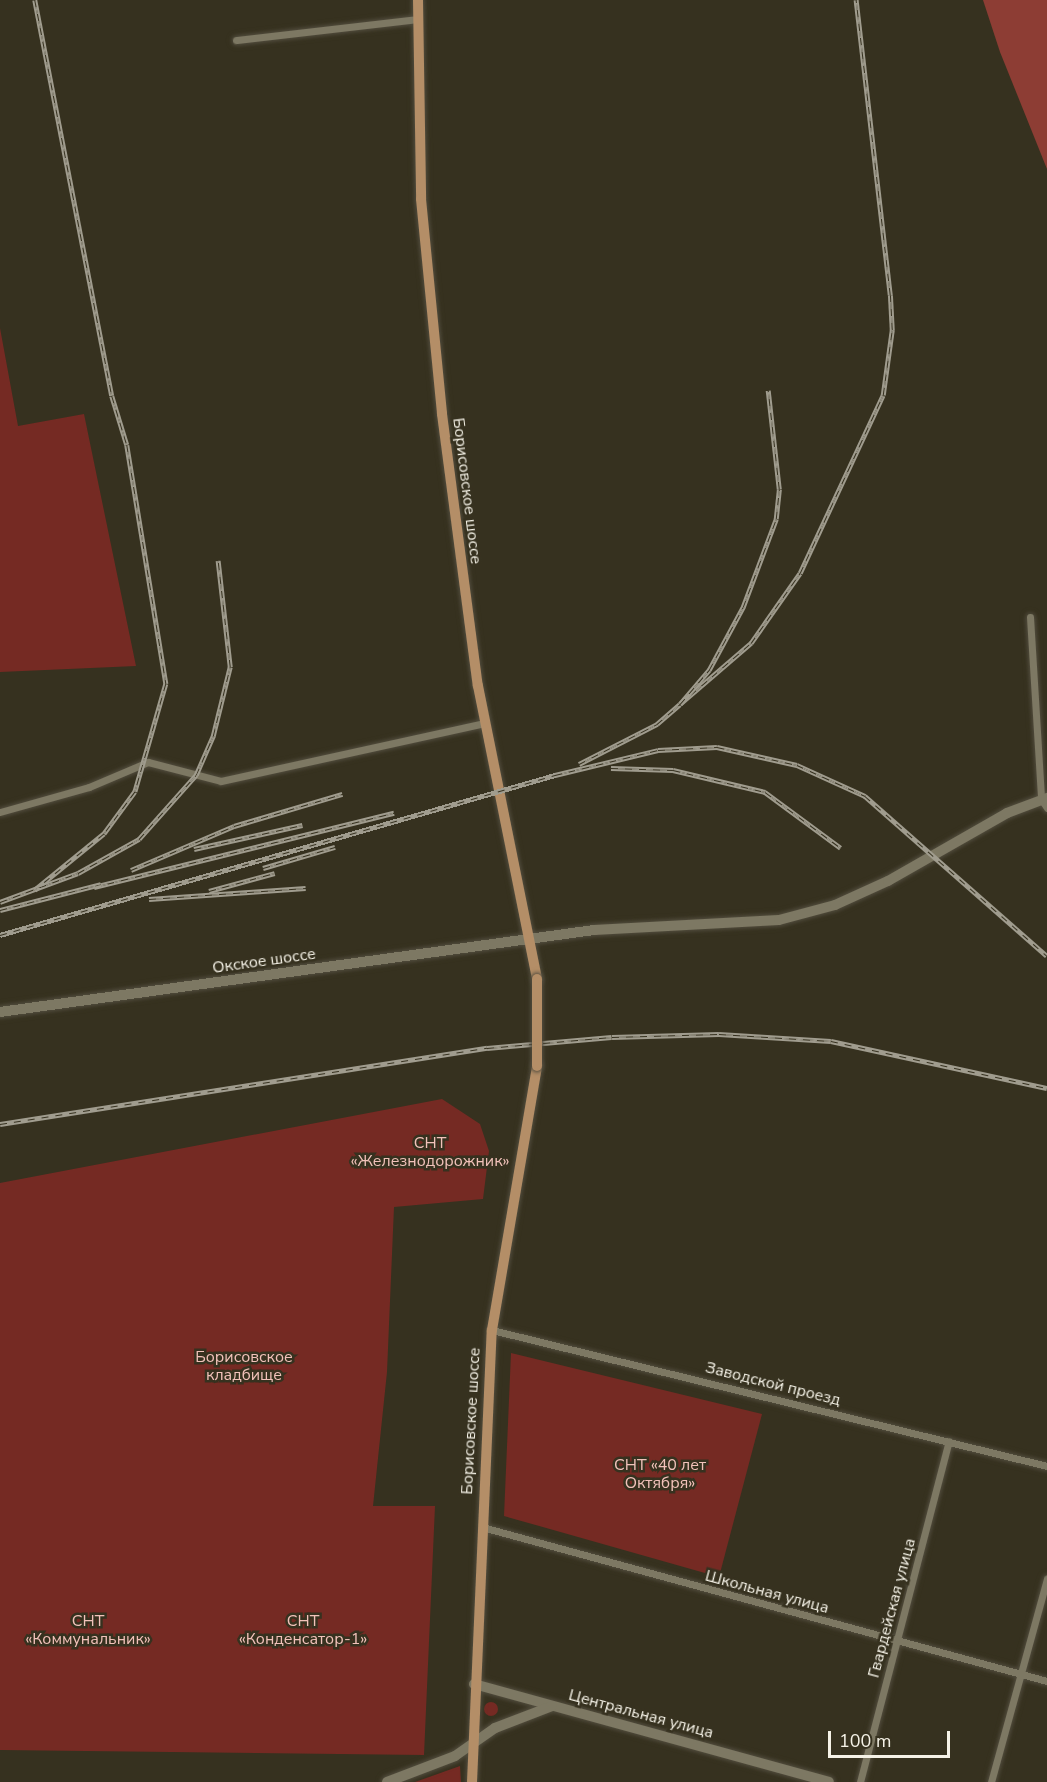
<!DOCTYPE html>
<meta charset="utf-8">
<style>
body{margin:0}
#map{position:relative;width:1047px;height:1782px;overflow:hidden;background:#36311f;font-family:"Nunito Sans",sans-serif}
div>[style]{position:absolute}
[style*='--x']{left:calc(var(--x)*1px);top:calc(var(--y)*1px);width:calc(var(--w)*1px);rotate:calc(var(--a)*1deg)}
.green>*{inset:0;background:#752a23}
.round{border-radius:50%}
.forest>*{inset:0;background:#8d3d34}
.roads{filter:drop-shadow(0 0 2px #524d3e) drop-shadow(0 0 2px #524d3e)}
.street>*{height:7px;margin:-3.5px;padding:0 3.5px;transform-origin:3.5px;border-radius:3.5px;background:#7d7863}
.secondary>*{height:10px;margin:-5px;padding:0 5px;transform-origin:5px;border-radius:5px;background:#7d7863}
.primary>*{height:10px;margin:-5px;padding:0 5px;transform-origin:5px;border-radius:5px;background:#b48e67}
.rail>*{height:4.5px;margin-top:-2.25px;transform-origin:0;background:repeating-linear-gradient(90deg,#36311f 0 7px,#a09c8e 0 14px);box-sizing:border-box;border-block:2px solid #a09c8e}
.bridges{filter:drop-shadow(0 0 2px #524d3e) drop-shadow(0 0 2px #524d3e)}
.primary-bridge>*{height:10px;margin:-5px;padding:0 5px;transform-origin:5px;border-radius:5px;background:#b48e67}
span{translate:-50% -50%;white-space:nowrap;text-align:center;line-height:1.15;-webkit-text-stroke:5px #36311f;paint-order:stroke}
.street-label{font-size:16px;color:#f5f2e7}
.park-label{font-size:16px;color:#f2c2ba}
.scale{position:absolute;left:828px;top:1731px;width:122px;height:27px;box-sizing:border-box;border:3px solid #f5f2e7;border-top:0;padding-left:8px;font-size:18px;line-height:21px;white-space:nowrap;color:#f5f2e7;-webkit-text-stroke:4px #36311f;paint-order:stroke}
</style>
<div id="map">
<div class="green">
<i style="clip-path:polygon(0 328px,18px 426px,84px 414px,136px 666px,0 672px)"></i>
<i style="clip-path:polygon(442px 1099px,480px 1124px,489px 1151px,483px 1199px,394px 1207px,387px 1372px,373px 1506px,435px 1506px,424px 1755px,0 1750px,0 1183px)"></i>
<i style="clip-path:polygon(511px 1353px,762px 1414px,719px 1577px,504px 1516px)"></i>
<i class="round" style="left:484px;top:1702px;width:14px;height:14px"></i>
<i style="clip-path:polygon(460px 1766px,461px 1782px,415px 1782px)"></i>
</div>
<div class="forest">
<i style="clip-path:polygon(983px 0,1047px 0,1047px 169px,1000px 52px)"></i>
</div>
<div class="roads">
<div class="street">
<i style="--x:236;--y:40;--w:182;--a:-6.6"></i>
<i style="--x:1030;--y:617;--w:182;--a:86.5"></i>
<i style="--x:1041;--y:799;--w:11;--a:56"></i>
<i style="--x:0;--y:812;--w:92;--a:-15.7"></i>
<i style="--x:89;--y:787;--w:64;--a:-23"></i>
<i style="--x:148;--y:762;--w:75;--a:14.6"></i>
<i style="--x:221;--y:781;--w:270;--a:-12.4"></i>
<i style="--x:492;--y:1330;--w:571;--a:13.77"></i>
<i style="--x:482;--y:1527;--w:586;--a:15.25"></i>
<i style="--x:860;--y:1782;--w:352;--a:-75.4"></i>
<i style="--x:991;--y:1782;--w:211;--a:-74.6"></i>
</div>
<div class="secondary">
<i style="--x:0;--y:1012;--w:600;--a:-7.86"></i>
<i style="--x:594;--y:930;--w:185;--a:-3.1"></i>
<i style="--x:779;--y:920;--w:58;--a:-15"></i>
<i style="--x:835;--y:905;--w:58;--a:-24.4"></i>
<i style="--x:888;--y:881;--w:137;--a:-29.7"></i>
<i style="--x:1007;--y:813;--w:43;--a:-20.6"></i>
<i style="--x:474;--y:1684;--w:368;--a:15.4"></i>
<i style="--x:387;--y:1782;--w:73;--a:-20.9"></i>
<i style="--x:455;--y:1756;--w:49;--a:-35"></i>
<i style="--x:495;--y:1728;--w:61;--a:-21.1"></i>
</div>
<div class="primary">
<i style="--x:418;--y:0;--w:199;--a:89.1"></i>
<i style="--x:421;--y:199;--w:216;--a:84.4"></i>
<i style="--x:442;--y:414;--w:274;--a:82.5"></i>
<i style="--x:478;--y:686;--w:299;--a:78.6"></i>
<i style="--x:472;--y:1782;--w:452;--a:-87.5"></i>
<i style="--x:492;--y:1330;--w:268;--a:-80.3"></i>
</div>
</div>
<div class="rail">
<i style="--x:35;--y:0;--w:403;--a:79"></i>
<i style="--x:112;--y:396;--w:51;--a:73"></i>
<i style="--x:127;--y:445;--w:242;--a:80.7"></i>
<i style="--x:166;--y:684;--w:112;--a:106"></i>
<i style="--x:135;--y:792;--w:52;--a:126.4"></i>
<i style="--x:104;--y:834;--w:89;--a:140.9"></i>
<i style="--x:680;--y:704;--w:94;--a:-40.7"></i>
<i style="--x:751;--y:643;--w:85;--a:-55"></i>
<i style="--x:800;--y:573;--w:196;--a:-65"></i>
<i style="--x:883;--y:395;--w:66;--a:-82.1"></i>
<i style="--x:892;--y:330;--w:35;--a:-93"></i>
<i style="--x:890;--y:295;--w:297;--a:-96.6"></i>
<i style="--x:579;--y:764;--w:88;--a:-27.1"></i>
<i style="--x:657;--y:724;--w:30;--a:-41"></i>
<i style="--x:680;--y:704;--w:45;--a:-49.5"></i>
<i style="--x:709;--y:670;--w:72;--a:-61.6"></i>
<i style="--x:743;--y:607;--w:94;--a:-69.4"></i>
<i style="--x:776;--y:519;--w:30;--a:-84"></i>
<i style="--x:779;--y:489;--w:99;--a:-96.4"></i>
<i style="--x:611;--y:768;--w:62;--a:1.8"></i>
<i style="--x:673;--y:770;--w:95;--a:13.4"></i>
<i style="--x:765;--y:792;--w:94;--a:36.4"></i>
<i style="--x:194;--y:849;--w:111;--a:-12.5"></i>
<i style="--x:263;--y:868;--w:75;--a:-16.3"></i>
<i style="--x:131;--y:870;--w:112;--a:-23.1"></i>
<i style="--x:234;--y:826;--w:113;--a:-16.5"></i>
<i style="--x:94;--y:887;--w:309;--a:-13.9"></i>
<i style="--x:209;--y:891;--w:68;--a:-15.3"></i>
<i style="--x:149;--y:899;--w:157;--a:-4"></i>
<i style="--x:0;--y:902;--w:83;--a:-20.4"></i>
<i style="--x:78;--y:873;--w:70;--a:-29.1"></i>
<i style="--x:139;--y:839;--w:86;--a:-48.3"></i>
<i style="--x:196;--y:775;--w:43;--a:-66.4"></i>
<i style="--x:213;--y:736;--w:71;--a:-76.2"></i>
<i style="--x:230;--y:667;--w:107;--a:-96.5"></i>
<i style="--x:0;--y:910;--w:104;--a:-14.4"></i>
<i style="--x:0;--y:935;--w:578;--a:-16.08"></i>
<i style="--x:555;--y:775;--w:106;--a:-13.6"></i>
<i style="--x:658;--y:750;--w:59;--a:-2.9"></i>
<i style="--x:717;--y:747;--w:82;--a:12.7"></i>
<i style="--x:797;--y:765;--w:75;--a:24.5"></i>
<i style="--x:865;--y:796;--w:242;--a:41.3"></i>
<i style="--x:0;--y:1124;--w:493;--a:-8.9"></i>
<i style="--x:487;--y:1048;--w:125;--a:-5"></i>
<i style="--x:612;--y:1037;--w:107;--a:-1.6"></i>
<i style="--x:719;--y:1034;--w:112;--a:3.6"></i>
<i style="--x:831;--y:1041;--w:221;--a:12.3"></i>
</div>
<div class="bridges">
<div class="primary-bridge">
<i style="--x:537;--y:1066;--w:87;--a:-90"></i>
</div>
</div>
<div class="street-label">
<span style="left:467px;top:491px;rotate:83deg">Борисовское шоссе</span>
<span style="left:264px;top:961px;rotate:-8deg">Окское шоссе</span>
<span style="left:773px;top:1384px;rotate:14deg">Заводской проезд</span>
<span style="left:471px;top:1421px;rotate:-87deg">Борисовское шоссе</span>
<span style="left:767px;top:1592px;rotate:15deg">Школьная улица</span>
<span style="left:892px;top:1608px;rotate:-75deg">Гвардейская улица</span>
<span style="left:641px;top:1714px;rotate:15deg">Центральная улица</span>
</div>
<div class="park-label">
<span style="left:430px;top:1152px">СНТ<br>«Железнодорожник»</span>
<span style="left:244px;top:1366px">Борисовское<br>кладбище</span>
<span style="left:660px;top:1474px">СНТ «40 лет<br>Октября»</span>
<span style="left:88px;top:1630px">СНТ<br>«Коммунальник»</span>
<span style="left:303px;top:1630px">СНТ<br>«Конденсатор-1»</span>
</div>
<div class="scale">100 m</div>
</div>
